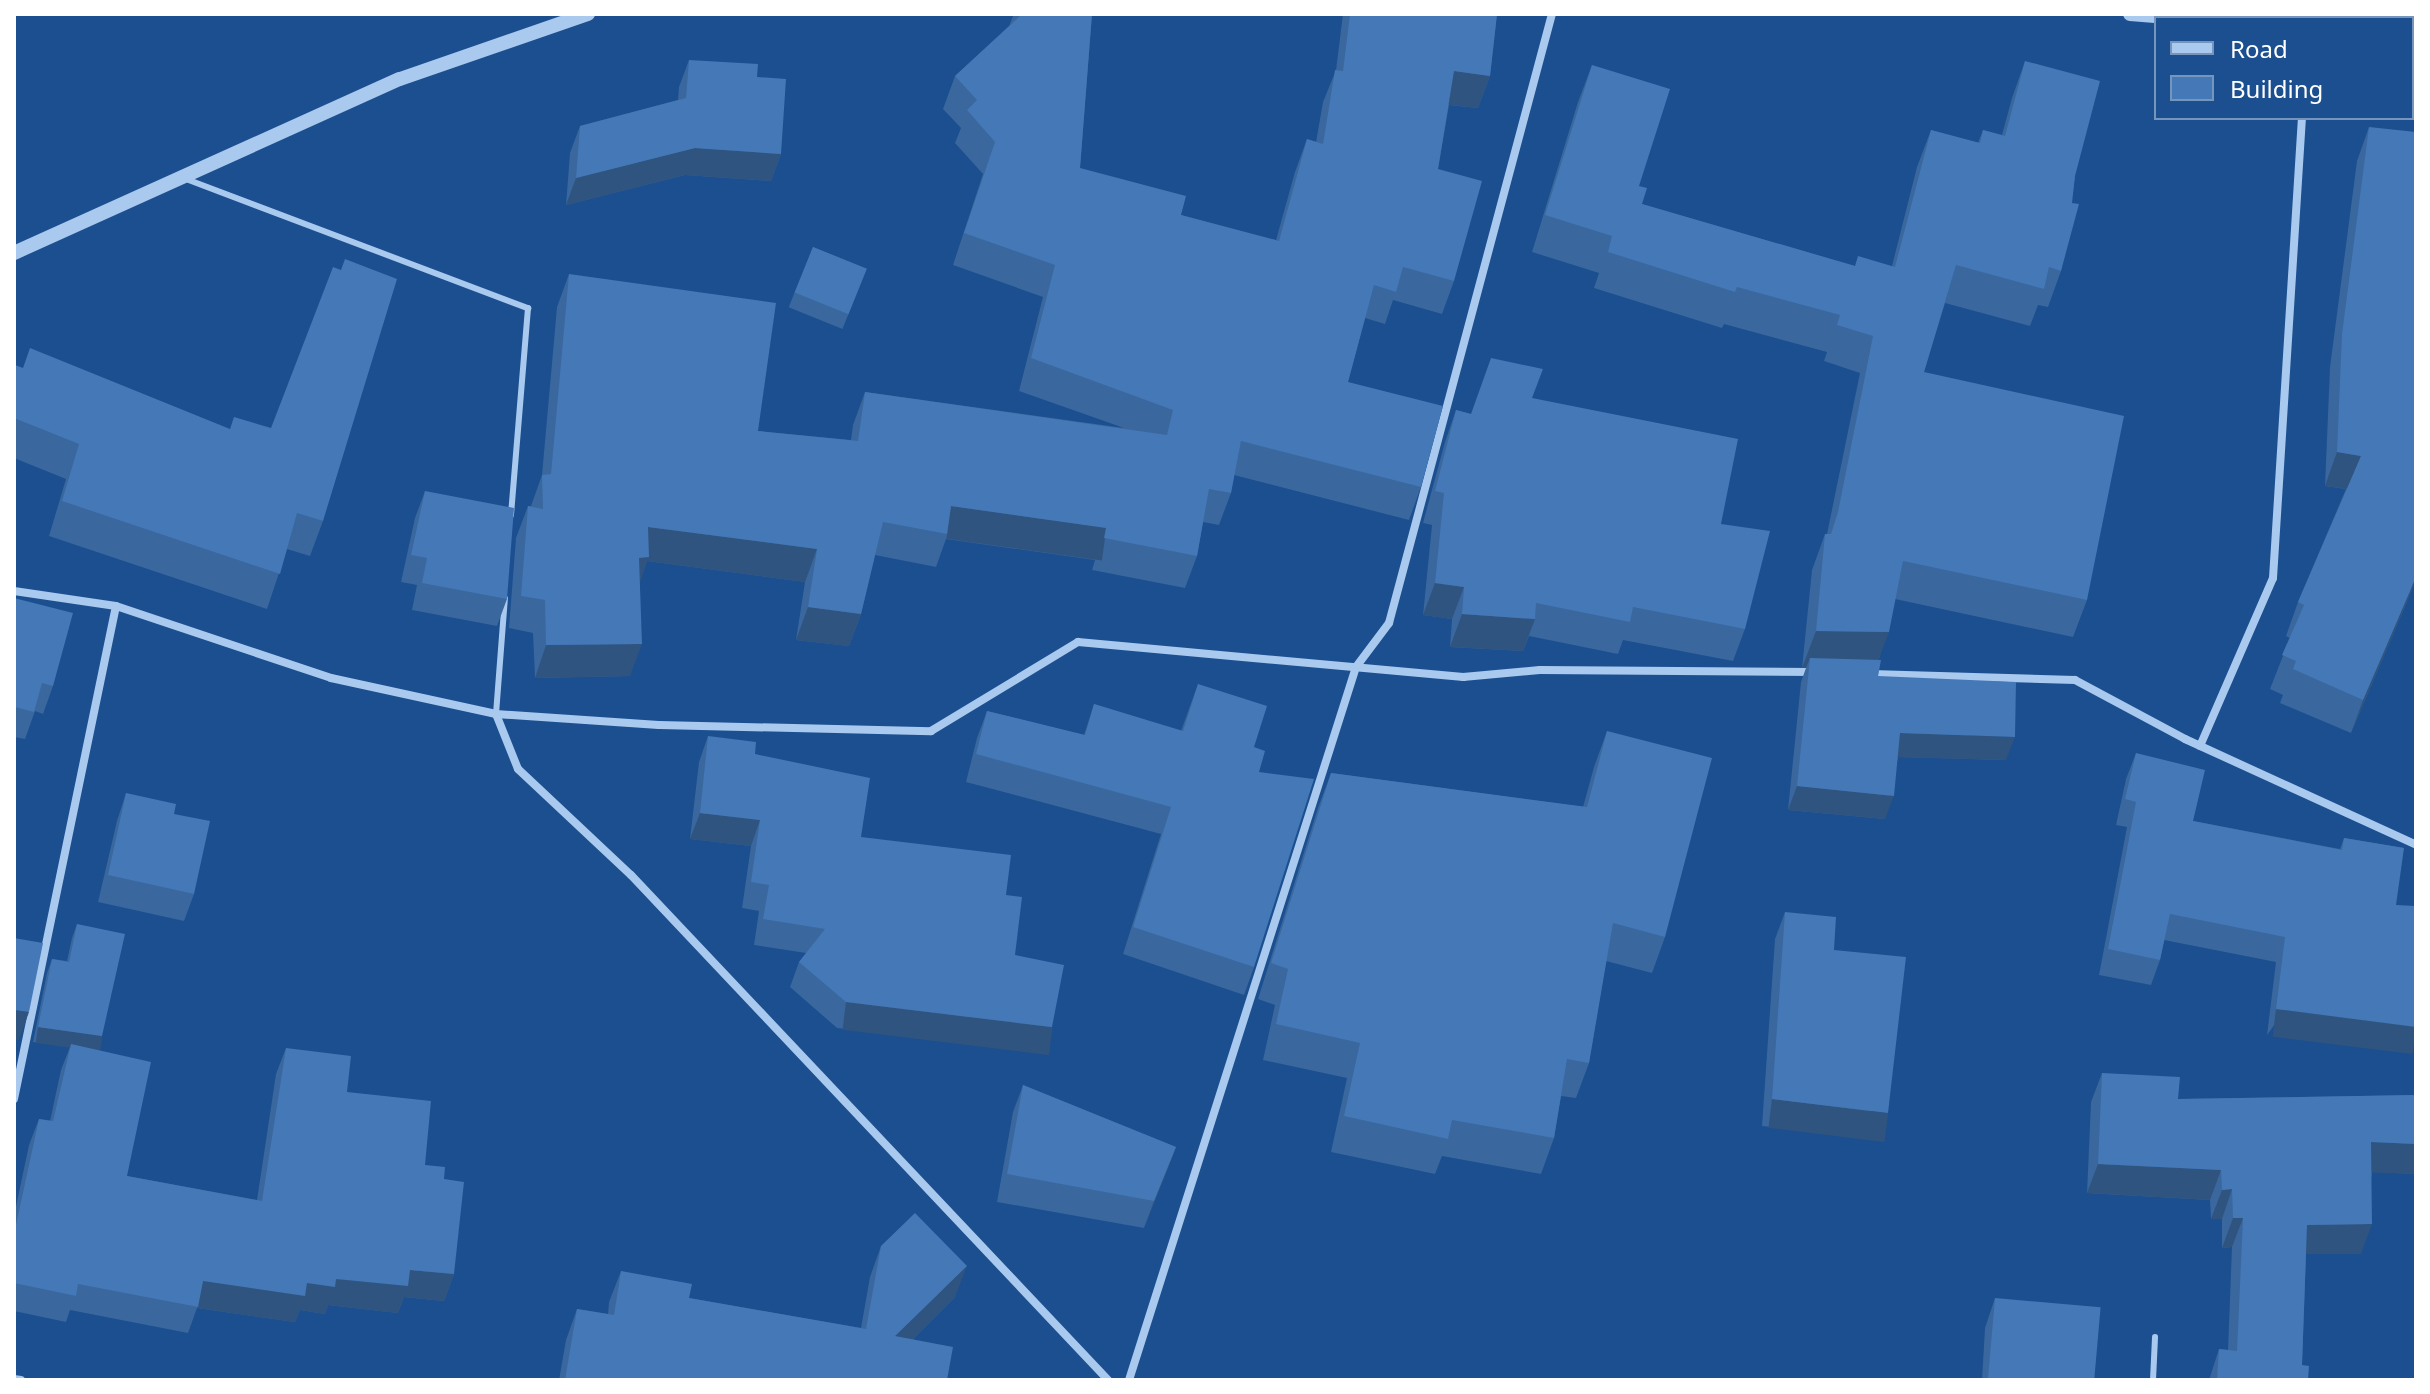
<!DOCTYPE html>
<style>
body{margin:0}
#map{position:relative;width:2430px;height:1394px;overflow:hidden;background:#1b4f8f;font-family:"Noto Sans",sans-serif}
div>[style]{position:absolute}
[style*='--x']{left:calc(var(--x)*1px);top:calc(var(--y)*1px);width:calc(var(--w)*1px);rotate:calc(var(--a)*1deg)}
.service>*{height:6px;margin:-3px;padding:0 3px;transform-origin:3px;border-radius:3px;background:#a9c9ee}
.minor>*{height:8px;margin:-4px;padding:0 4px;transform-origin:4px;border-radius:4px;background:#a9c9ee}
.tertiary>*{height:14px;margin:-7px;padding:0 7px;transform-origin:7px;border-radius:7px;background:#a9c9ee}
.wall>*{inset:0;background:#3a679d;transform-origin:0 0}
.shaded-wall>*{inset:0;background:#305480;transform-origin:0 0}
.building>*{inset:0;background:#4478b7;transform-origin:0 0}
span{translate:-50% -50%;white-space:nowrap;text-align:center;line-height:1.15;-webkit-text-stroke:6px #1b4f8f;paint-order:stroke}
.frame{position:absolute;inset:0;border:16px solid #fff;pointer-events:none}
.legend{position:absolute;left:2154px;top:16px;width:260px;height:104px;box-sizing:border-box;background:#1b4f8f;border:2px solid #7695bc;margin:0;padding:10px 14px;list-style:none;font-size:24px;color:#fff}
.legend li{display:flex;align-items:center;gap:16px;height:40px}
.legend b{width:40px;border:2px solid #7695bc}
</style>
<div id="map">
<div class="service">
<i style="--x:186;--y:179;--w:366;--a:20.7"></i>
<i style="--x:528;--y:308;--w:208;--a:94.7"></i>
<i style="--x:496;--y:714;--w:116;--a:-85.6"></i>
<i style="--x:2153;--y:1380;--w:43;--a:-87.3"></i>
</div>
<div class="minor">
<i style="--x:14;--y:591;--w:103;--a:8.4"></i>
<i style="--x:116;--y:606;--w:227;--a:18.5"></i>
<i style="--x:331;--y:678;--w:169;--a:12.3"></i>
<i style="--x:496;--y:714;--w:163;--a:3.9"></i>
<i style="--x:659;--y:725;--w:272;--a:1.3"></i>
<i style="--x:931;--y:731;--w:172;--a:-31.2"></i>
<i style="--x:1078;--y:642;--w:387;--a:5.2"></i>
<i style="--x:1463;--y:677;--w:77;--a:-5.2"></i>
<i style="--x:1540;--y:670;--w:273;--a:0.4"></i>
<i style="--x:1871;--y:674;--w:204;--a:1.7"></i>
<i style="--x:2075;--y:680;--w:125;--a:28.2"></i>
<i style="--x:2185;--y:739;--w:254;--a:24.6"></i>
<i style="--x:496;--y:714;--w:59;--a:68.2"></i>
<i style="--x:518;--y:769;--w:155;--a:43.2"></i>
<i style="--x:631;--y:875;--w:695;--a:46.63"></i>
<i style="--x:2200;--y:746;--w:183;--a:-66.5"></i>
<i style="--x:2273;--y:578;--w:461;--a:-86.4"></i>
<i style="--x:14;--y:1099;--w:503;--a:-78.31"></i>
<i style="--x:14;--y:1379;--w:7;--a:8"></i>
<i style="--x:1129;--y:1380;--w:748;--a:-72.34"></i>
<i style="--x:1356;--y:667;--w:55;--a:-53.1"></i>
<i style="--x:1389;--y:623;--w:630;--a:-75.02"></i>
</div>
<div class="tertiary">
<i style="--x:2130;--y:14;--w:50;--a:4.6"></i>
<i style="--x:2412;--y:36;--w:4;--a:14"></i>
<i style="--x:14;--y:253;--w:423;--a:-24.3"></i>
<i style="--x:400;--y:79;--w:199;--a:-19.1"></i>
</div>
<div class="wall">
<i style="clip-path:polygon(1014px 14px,1092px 14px,1080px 168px,1181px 215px,1276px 240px,1295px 172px,1307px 139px,1316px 142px,1323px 102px,1336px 70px,1343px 14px,1497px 14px,1490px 76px,1478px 108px,1449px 105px,1438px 169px,1454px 281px,1442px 314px,1393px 300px,1385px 324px,1365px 318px,1348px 382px,1421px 487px,1409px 520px,1234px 475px,1231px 493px,1219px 525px,1203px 522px,1197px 556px,1185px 588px,1092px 570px,1095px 560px,946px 539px,936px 567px,875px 555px,861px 614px,849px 646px,796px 640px,805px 582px,647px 561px,640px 581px,630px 676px,535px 678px,533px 633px,509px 628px,516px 538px,528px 506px,531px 506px,542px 475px,557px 307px,569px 274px,758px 431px,851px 440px,853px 425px,865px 392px,1124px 428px,1019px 391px,1043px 297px,953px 265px,983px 174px,955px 143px,961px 128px,943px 109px,955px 76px,1009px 26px)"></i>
<i style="clip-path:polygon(689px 60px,757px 77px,781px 154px,771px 181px,685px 175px,566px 205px,570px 153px,580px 126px,678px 100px,679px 87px)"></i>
<i style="clip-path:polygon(2025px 61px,2075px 176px,2061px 271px,2048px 307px,2038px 305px,2030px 326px,1945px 303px,1924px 372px,2087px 600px,2073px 637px,1895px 599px,1879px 659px,1878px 676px,2006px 760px,1898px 757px,1885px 819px,1788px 810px,1801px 682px,1806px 668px,1802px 668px,1812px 570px,1825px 534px,1827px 534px,1860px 373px,1824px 361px,1827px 352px,1724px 324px,1722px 328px,1594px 288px,1599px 273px,1532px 252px,1578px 102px,1592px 65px,1639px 186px,1642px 204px,1855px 266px,1892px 266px,1917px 167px,1931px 130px,1978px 143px,1983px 130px,2002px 135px,2012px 98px)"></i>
<i style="clip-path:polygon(2369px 127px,2412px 590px,2351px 733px,2280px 703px,2283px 695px,2270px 689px,2290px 638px,2286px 636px,2298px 602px,2346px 489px,2325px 486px,2330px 367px,2357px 161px)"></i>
<i style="left:813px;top:247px;width:58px;height:65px;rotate:22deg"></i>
<i style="clip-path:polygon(14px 368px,323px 521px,310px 556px,287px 549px,267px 609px,49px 536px,66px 479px,14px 458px)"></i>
<i style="clip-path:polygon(1532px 398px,1721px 524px,1745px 629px,1733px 661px,1623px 640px,1618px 654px,1529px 636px,1523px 651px,1450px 647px,1452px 619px,1423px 615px,1432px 525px,1423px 523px,1445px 442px,1456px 410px,1471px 414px)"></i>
<i style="clip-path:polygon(425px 491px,507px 599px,497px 626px,412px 610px,417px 585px,401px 582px,415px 518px)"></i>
<i style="clip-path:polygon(14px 598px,53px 686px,43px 714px,35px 711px,25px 739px,14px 737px)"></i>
<i style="clip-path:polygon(1198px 684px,1254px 747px,1259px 772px,1254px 967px,1244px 995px,1123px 954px,1161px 834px,966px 782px,977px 738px,987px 711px,1084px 735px,1094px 704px,1181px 731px)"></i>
<i style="clip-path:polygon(1607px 731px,1665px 937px,1652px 973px,1606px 961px,1589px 1063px,1576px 1098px,1561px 1096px,1554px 1138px,1541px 1174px,1442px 1156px,1435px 1174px,1331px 1152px,1347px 1078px,1263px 1060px,1275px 1005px,1258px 999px,1318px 808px,1331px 773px,1583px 807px,1594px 767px)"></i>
<i style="clip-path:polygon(708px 736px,755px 754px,861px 837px,1006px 895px,1015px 955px,1052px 1027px,1043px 1052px,837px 1028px,790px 987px,799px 962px,806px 953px,754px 945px,759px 911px,742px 908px,751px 846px,690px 839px,699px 762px)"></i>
<i style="clip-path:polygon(2136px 753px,2193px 821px,2340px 849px,2344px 838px,2404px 848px,2267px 1035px,2276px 962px,2164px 940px,2160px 960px,2151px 985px,2099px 975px,2127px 827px,2116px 825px,2126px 779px)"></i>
<i style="clip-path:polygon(126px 793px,174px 814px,194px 894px,184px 921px,98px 902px,117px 821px)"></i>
<i style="clip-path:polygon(1785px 912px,1834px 950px,1878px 1140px,1762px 1126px,1775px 939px)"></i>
<i style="clip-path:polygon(77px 924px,102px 1036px,97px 1050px,127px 1176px,257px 1200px,276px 1074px,286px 1048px,347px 1092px,425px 1165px,444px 1179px,454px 1274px,444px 1301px,404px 1297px,398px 1313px,328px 1305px,325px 1314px,300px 1310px,295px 1322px,197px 1308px,188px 1333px,70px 1310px,66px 1322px,14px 1311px,14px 1216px,29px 1145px,39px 1119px,50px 1121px,61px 1070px,70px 1047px,33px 1042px,47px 973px,52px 959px,67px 961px,72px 938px)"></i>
<i style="clip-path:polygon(2102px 1073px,2178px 1099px,2416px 1095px,2416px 1174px,2372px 1172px,2361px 1254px,2306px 1254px,2302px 1365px,2308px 1380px,2209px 1380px,2219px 1349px,2228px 1350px,2232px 1247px,2222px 1248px,2222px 1219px,2211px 1219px,2210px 1200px,2087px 1193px,2091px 1102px)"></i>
<i style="clip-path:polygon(1023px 1085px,1176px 1147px,1144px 1228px,997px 1202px,1013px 1112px)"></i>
<i style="clip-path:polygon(881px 1246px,955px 1297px,913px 1339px,947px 1380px,559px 1380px,566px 1340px,577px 1309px,608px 1314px,609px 1302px,621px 1271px,689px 1298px,861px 1328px,870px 1277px)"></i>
<i style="clip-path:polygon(1995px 1298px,2094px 1380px,1982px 1380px,1985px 1328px)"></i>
</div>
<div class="shaded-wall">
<i style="clip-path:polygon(1454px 71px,1490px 76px,1478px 108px,1442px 104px)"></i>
<i style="clip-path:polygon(695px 148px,781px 154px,771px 181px,685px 175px,566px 205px,576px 178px)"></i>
<i style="clip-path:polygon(2337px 452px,2361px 456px,2348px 489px,2325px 486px)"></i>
<i style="left:951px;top:506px;width:157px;height:33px;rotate:8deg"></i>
<i style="clip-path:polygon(648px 527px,817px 549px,805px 582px,647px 561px,637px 590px,627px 590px)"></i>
<i style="clip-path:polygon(2416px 577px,2412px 590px,2351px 733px,2363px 700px)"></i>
<i style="clip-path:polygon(1435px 583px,1464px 587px,1452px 619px,1423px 615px)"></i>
<i style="clip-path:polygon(808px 607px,861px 614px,849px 646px,796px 640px)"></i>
<i style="clip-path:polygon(1462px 614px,1535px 619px,1523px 651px,1450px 647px)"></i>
<i style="clip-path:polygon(1816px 631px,1889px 632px,1875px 669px,1810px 658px,1806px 668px,1802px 668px)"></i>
<i style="clip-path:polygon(642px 644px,630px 676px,535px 678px,546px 645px)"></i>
<i style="clip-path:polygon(1900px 733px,2015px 737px,2006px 760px,1891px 757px)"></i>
<i style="clip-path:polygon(1797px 786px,1894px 796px,1885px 819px,1788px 810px)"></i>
<i style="clip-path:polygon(700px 813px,760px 820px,751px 846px,690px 839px)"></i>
<i style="left:846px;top:1002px;width:208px;height:28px;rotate:7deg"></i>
<i style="left:2276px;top:1009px;width:141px;height:28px;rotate:7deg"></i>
<i style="clip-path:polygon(14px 1010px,29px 1012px,19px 1040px,14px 1039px)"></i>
<i style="left:38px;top:1027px;width:65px;height:16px;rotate:8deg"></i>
<i style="left:1772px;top:1099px;width:117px;height:29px;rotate:7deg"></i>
<i style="clip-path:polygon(2371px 1142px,2416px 1144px,2416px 1174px,2361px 1172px)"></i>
<i style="clip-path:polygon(1176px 1147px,1166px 1174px,1144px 1228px,1154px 1201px)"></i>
<i style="clip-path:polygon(2098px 1164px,2221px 1170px,2210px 1200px,2087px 1193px)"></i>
<i style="clip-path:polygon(2232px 1189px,2222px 1219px,2211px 1219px,2222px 1190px)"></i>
<i style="clip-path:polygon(2233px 1218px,2243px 1218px,2232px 1247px,2222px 1248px)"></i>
<i style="clip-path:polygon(2372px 1224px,2361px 1254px,2296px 1254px,2307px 1225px)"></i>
<i style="clip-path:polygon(967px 1266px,955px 1297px,884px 1368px,895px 1336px)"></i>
<i style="clip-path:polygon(410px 1270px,454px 1274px,444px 1301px,404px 1297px,398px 1313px,328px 1305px,325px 1314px,300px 1310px,295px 1322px,197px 1308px,203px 1281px,307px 1283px)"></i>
</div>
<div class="building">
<i style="clip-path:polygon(1020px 14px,1092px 14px,1080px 168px,1186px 196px,1181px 215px,1279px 241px,1307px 139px,1323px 144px,1335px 70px,1343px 71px,1350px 14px,1497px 14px,1490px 76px,1454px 71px,1438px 169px,1482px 181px,1454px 281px,1403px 267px,1396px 292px,1374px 285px,1348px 382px,1443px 406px,1421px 487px,1241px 441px,1231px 493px,1209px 489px,1197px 556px,1104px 538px,1106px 528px,951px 506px,947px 534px,883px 522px,861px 614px,808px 607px,817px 549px,648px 527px,649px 557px,639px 558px,642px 644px,546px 645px,545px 600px,521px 596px,528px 506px,543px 509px,542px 475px,551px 474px,569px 274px,776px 303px,758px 431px,858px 441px,865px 392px,1167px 435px,1173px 410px,1031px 358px,1055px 265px,964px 233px,995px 142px,967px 110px,977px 100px,955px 76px,1019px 17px)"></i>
<i style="clip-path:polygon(689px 60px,758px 64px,757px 77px,786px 79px,781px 154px,695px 148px,576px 178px,580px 126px,686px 98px)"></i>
<i style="clip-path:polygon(2025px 61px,2100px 81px,2075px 176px,2072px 203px,2079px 204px,2061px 271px,2049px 267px,2044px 289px,1956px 265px,1924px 372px,2124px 416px,2087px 600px,1903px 561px,1889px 632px,1816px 631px,1825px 534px,1831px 534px,1838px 512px,1873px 336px,1837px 325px,1840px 315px,1737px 287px,1735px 292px,1608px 252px,1612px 236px,1545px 215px,1592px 65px,1670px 89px,1639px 186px,1647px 188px,1642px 204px,1855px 266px,1858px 256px,1895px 267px,1931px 130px,1980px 143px,1983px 130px,2005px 136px)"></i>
<i style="clip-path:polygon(2369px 127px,2416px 132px,2416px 577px,2363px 700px,2293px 669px,2296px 661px,2282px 655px,2304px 605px,2298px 602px,2361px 456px,2337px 452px,2342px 334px)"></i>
<i style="left:813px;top:247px;width:58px;height:49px;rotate:22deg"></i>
<i style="clip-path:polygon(345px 259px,397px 279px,323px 521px,297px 513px,280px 574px,62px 501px,79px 444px,14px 418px,14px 368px,15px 365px,23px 368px,30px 348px,230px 429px,234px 417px,271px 428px,333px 267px,341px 270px)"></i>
<i style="clip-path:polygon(1491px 358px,1543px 369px,1532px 398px,1738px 439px,1721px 524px,1770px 531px,1745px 629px,1633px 607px,1630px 622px,1536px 603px,1535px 619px,1462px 614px,1464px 587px,1435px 583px,1444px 493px,1435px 491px,1456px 410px,1471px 414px)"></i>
<i style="clip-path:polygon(425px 491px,514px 508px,507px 599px,422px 583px,427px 558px,411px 555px)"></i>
<i style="clip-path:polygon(14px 598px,73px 613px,53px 686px,42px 683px,34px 712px,15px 707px,14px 712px)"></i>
<i style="clip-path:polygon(1810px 658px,1881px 660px,1878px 676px,2016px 682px,2015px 737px,1900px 733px,1894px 796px,1797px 786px)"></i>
<i style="clip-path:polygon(1198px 684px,1267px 706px,1254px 747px,1265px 751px,1259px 772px,1314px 779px,1254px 967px,1133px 927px,1171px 807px,976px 754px,987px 711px,1085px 735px,1094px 704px,1183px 731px)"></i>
<i style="clip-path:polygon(1607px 731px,1712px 758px,1665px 937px,1613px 923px,1589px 1063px,1567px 1059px,1554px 1138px,1452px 1120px,1448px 1139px,1344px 1116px,1360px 1043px,1276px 1024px,1288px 969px,1271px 963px,1331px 773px,1587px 807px)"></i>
<i style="clip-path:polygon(708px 736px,756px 742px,755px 754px,870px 778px,861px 837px,1011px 855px,1006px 895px,1022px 897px,1015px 955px,1064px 965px,1052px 1027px,846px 1002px,799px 962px,825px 929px,763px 919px,769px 885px,751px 882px,760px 820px,700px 813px)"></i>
<i style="clip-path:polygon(2136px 753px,2205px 770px,2193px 821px,2342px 850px,2344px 838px,2404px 848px,2396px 905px,2416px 906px,2416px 1027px,2276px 1009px,2285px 937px,2170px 914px,2160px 960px,2108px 949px,2136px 802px,2125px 799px)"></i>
<i style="clip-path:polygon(126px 793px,176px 804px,174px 814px,210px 821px,194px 894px,108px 875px)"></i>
<i style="clip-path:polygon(1785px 912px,1836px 917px,1834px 950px,1906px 957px,1888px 1113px,1772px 1099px)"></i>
<i style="clip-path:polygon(77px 924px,125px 934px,102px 1036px,38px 1027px,52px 959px,69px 962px)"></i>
<i style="clip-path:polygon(14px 938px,43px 943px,29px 1012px,14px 1010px)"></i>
<i style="clip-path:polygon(71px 1044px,151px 1062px,127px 1176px,262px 1201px,286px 1048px,351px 1056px,347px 1092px,431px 1101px,425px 1165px,445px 1167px,444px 1179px,464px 1182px,454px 1274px,410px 1270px,408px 1286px,336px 1279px,335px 1287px,307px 1283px,305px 1296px,203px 1281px,198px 1307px,78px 1284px,76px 1296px,14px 1283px,14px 1234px,39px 1119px,53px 1121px)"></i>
<i style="clip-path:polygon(2102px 1073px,2180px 1077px,2178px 1099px,2416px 1095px,2416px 1144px,2371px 1142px,2372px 1224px,2307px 1225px,2302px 1365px,2309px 1366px,2308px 1380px,2217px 1380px,2219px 1349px,2237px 1351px,2243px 1218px,2233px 1218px,2232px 1189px,2222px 1190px,2221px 1170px,2098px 1164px)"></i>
<i style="clip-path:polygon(1023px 1085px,1176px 1147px,1154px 1201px,1007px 1174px)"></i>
<i style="clip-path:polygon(915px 1213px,967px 1266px,895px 1336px,953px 1347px,947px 1380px,565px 1380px,577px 1309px,614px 1315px,621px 1271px,692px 1284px,689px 1298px,866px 1329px,881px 1246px)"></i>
<i style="left:1995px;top:1298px;width:106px;height:82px;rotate:5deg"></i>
</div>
<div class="frame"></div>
<ul class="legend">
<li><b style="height:10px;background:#a9c9ee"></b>Road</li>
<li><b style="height:22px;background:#4478b7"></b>Building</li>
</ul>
</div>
